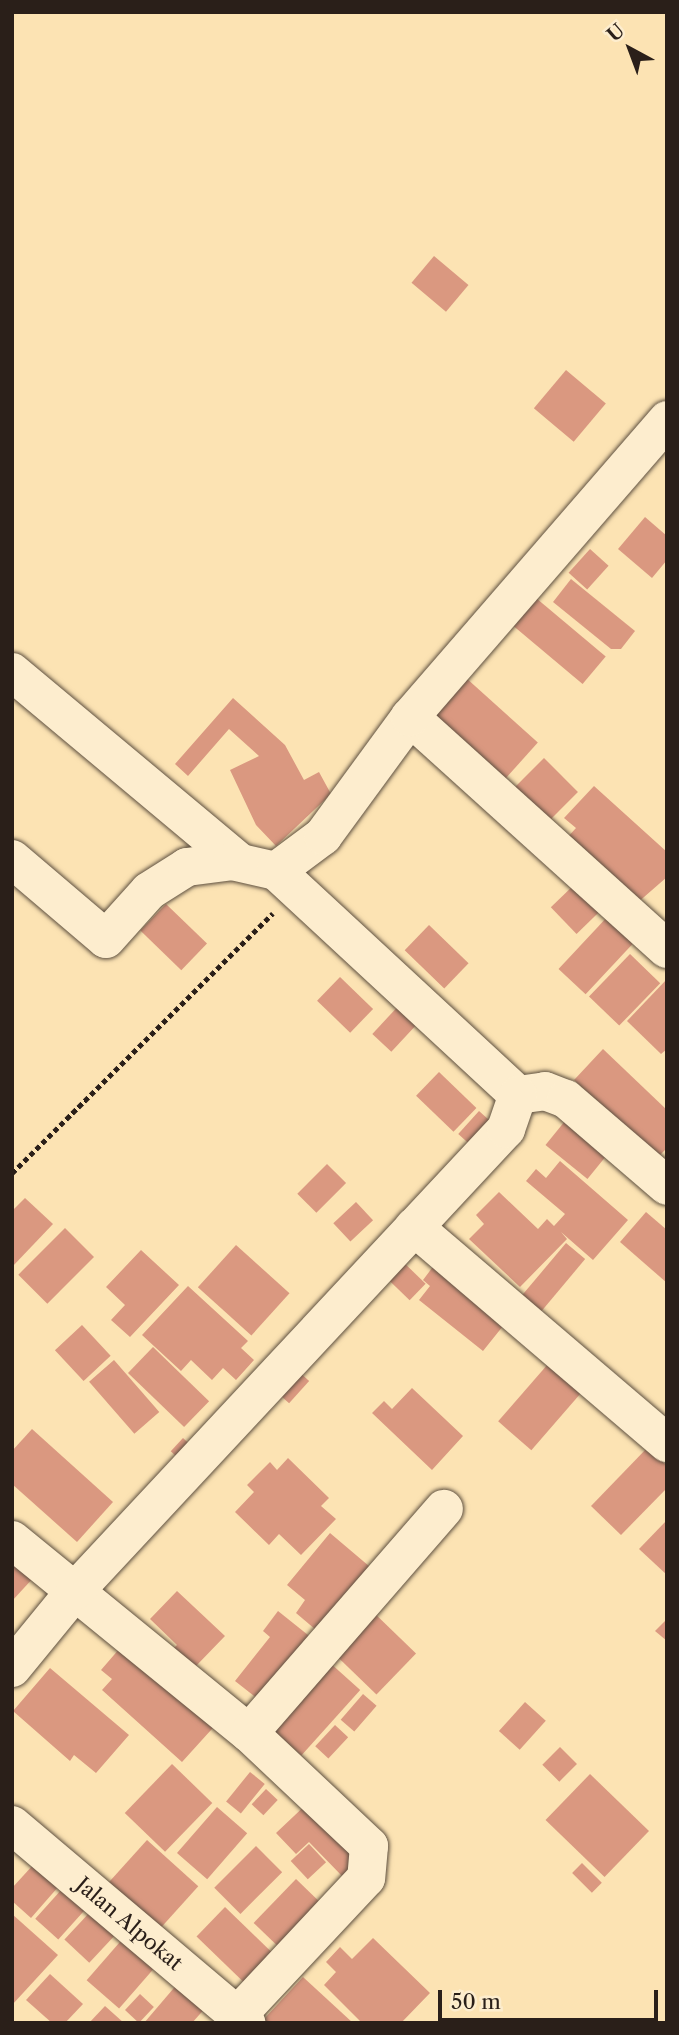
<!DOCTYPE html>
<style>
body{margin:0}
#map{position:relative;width:679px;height:2035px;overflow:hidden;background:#fce3b3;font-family:"Libre Caslon Text",serif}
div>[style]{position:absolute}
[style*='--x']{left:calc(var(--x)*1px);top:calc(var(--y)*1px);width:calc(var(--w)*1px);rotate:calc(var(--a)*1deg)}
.building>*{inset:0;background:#da9880;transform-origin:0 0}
.path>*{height:4.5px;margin-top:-2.25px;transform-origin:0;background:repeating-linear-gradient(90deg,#2a1f19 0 5px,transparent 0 8.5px)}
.roads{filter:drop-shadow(0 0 2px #5e5040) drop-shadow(0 0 2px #5e5040)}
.minor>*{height:38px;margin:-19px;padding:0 19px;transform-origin:19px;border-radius:19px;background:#fdedce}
span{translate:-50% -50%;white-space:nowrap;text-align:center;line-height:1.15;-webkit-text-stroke:5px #fdedce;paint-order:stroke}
.street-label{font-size:21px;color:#2a1f19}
.frame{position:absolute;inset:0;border:14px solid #2a1f19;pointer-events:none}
.north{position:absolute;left:595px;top:14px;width:70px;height:70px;-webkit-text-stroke:5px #fdedce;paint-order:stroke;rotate:319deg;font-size:19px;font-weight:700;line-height:28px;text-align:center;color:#2a1f19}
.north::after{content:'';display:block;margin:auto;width:24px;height:32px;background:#2a1f19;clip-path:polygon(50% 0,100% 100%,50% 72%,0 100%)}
.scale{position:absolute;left:438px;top:1990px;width:220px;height:32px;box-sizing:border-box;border:4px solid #2a1f19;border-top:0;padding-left:9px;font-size:21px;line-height:24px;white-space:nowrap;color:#2a1f19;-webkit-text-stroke:5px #fdedce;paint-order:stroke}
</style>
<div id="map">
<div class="building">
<i style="left:434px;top:256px;width:45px;height:35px;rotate:40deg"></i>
<i style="left:566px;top:370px;width:52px;height:50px;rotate:40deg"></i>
<i style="clip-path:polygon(645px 517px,667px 536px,667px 560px,652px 578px,618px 549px)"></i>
<i style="left:590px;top:549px;width:25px;height:32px;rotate:42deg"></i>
<i style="clip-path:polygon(571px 579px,635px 631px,621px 649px,611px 649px,553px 602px)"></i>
<i style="left:536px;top:598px;width:91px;height:36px;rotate:40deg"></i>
<i style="left:465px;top:677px;width:98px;height:59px;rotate:42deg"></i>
<i style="clip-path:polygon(233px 698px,285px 745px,304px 780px,319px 772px,331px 794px,276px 846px,256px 825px,230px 770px,259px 756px,229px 729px,188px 776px,175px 764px)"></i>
<i style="left:544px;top:758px;width:48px;height:42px;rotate:45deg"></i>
<i style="clip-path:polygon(594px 786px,667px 852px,667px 877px,636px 904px,566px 839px,576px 828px,564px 818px)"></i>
<i style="left:576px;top:883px;width:37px;height:35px;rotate:46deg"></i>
<i style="left:166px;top:904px;width:57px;height:37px;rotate:44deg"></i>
<i style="left:609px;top:915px;width:37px;height:74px;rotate:43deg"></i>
<i style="left:429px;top:925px;width:55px;height:35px;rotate:44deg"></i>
<i style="left:630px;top:954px;width:42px;height:59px;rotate:44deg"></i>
<i style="left:340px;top:977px;width:46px;height:33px;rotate:44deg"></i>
<i style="clip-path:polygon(667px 979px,667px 1049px,661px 1054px,627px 1021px)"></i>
<i style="left:403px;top:1001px;width:26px;height:45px;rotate:43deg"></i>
<i style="clip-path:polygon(603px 1049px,667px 1110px,667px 1148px,657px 1158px,574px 1080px)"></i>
<i style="left:439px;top:1072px;width:52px;height:33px;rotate:44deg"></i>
<i style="left:479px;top:1111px;width:15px;height:31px;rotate:42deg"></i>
<i style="left:565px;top:1121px;width:54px;height:31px;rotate:39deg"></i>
<i style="clip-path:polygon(560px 1161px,628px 1220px,593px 1260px,561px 1232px,567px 1239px,520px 1287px,469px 1239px,484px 1224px,476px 1215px,499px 1192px,538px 1229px,547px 1219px,554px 1226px,565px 1214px,526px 1181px,536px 1169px,546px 1178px)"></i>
<i style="left:327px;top:1164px;width:27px;height:42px;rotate:45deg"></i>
<i style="clip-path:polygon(25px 1198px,53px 1224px,12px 1267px,12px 1211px)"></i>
<i style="left:356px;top:1202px;width:25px;height:31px;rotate:47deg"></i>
<i style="clip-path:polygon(646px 1212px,667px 1230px,667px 1283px,620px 1242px)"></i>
<i style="left:65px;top:1228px;width:41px;height:66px;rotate:45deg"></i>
<i style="left:566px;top:1243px;width:25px;height:69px;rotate:40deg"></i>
<i style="left:236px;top:1245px;width:72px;height:57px;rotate:42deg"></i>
<i style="clip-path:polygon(141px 1250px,179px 1285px,130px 1337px,111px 1320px,125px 1305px,106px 1287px)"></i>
<i style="left:399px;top:1258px;width:37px;height:23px;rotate:44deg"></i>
<i style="clip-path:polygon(435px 1264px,507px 1321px,483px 1351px,419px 1300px,430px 1286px,423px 1280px)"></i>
<i style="clip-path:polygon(188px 1286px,248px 1341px,241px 1348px,254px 1360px,236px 1380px,223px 1368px,212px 1380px,191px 1360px,181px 1371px,142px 1335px)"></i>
<i style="left:82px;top:1325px;width:42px;height:37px;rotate:47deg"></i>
<i style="left:153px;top:1347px;width:78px;height:36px;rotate:44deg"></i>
<i style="left:114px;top:1360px;width:69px;height:33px;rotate:49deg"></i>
<i style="left:548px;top:1364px;width:44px;height:76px;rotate:41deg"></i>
<i style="left:298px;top:1371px;width:15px;height:30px;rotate:42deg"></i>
<i style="clip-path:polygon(412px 1388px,463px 1436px,432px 1470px,372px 1413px,384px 1401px,392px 1409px)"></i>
<i style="clip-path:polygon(32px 1429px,113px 1502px,77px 1542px,12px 1484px,12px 1451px)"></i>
<i style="left:183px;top:1438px;width:16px;height:18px;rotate:43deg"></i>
<i style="clip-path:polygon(648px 1447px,667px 1466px,667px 1488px,621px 1535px,591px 1506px)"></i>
<i style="clip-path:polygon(288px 1458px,329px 1498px,321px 1506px,336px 1519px,301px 1555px,279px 1534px,269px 1545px,235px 1512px,254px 1492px,247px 1485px,270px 1462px,277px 1470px)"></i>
<i style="clip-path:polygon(667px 1520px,667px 1575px,639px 1549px)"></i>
<i style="clip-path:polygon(330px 1533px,376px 1572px,322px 1635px,296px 1613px,305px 1600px,287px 1585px)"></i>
<i style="clip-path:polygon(12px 1555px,35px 1576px,12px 1601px)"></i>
<i style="clip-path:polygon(177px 1591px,225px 1636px,196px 1666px,169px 1653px,177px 1645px,150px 1619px)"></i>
<i style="left:370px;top:1609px;width:64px;height:57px;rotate:44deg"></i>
<i style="clip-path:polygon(278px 1611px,313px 1639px,263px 1703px,235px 1681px,270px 1637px,263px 1631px)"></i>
<i style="clip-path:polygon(667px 1619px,667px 1641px,655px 1631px)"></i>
<i style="clip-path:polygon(120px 1648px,221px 1719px,182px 1762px,102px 1690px,112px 1679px,101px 1670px)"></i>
<i style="left:329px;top:1662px;width:42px;height:88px;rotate:42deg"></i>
<i style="clip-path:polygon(50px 1668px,129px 1735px,96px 1773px,74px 1755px,70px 1761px,13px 1711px)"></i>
<i style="left:363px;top:1694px;width:18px;height:34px;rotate:41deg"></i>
<i style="left:525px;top:1702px;width:28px;height:39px;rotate:42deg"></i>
<i style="left:335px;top:1725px;width:18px;height:29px;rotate:43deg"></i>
<i style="left:560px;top:1747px;width:24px;height:25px;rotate:45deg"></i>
<i style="left:172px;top:1764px;width:56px;height:68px;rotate:44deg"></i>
<i style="left:250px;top:1772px;width:19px;height:38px;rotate:39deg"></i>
<i style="left:590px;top:1774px;width:82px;height:64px;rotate:44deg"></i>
<i style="left:266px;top:1789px;width:16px;height:21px;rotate:43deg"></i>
<i style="clip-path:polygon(312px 1799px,364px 1855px,342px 1876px,309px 1842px,296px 1854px,276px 1833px)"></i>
<i style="left:217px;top:1807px;width:40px;height:61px;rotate:41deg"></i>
<i style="left:147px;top:1840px;width:69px;height:60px;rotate:42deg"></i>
<i style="left:309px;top:1844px;width:25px;height:25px;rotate:47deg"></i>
<i style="left:256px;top:1846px;width:37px;height:59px;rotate:45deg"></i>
<i style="left:582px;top:1863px;width:28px;height:14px;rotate:45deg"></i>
<i style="clip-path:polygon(34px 1864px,59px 1886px,31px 1918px,12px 1901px,12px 1888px)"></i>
<i style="left:296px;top:1879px;width:37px;height:61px;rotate:44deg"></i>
<i style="left:62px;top:1889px;width:31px;height:40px;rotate:42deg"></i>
<i style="left:225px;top:1907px;width:74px;height:41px;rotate:44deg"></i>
<i style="left:91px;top:1911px;width:34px;height:39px;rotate:43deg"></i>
<i style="clip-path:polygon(12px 1914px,58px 1955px,12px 2005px)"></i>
<i style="left:126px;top:1935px;width:43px;height:60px;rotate:41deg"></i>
<i style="clip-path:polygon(373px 1938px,430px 1993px,401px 2023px,362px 2023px,324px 1985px,336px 1972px,326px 1962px,340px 1947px,352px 1959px)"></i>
<i style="clip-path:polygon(50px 1974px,83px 2004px,65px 2023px,52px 2023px,26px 2000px)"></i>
<i style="clip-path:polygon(303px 1977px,353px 2023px,268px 2023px,264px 2019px)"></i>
<i style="clip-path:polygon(179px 1982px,207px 2006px,192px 2023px,144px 2023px)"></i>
<i style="left:140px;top:1994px;width:19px;height:22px;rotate:43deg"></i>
<i style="clip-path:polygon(105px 2006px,124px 2023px,89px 2023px)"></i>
</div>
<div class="path">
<i style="--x:12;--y:1173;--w:368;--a:-44.9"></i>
</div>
<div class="roads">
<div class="minor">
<i style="--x:12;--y:672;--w:296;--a:39.9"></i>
<i style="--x:410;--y:717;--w:346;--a:42.1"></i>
<i style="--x:12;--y:859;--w:123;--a:40.4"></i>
<i style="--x:106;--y:939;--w:64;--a:-48.1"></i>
<i style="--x:149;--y:891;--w:45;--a:-32.3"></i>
<i style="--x:187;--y:867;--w:45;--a:-7.6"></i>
<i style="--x:232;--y:861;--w:45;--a:12.8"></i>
<i style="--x:518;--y:1095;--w:330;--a:-137.2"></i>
<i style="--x:276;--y:871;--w:59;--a:-36.7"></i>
<i style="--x:323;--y:836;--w:147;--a:-53.8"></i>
<i style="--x:410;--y:717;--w:393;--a:-49.1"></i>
<i style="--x:518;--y:1095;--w:27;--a:-8"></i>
<i style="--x:545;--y:1091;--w:22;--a:21"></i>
<i style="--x:566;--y:1099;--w:133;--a:40.7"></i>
<i style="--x:414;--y:1227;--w:333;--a:40.5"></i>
<i style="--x:12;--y:1540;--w:306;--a:39.2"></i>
<i style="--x:249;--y:1733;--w:165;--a:43.3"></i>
<i style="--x:369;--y:1846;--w:32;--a:95"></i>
<i style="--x:366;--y:1878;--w:187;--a:133.1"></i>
<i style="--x:12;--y:1668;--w:99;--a:-50.7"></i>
<i style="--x:75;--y:1591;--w:632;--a:-46.99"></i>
<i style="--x:506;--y:1129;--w:36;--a:-71"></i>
<i style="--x:249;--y:1733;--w:297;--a:-49"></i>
<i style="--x:12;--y:1825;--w:307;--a:40.2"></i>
</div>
</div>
<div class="street-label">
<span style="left:129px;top:1924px;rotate:40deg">Jalan Alpokat</span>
</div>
<div class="frame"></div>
<div class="north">U</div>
<div class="scale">50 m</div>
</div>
